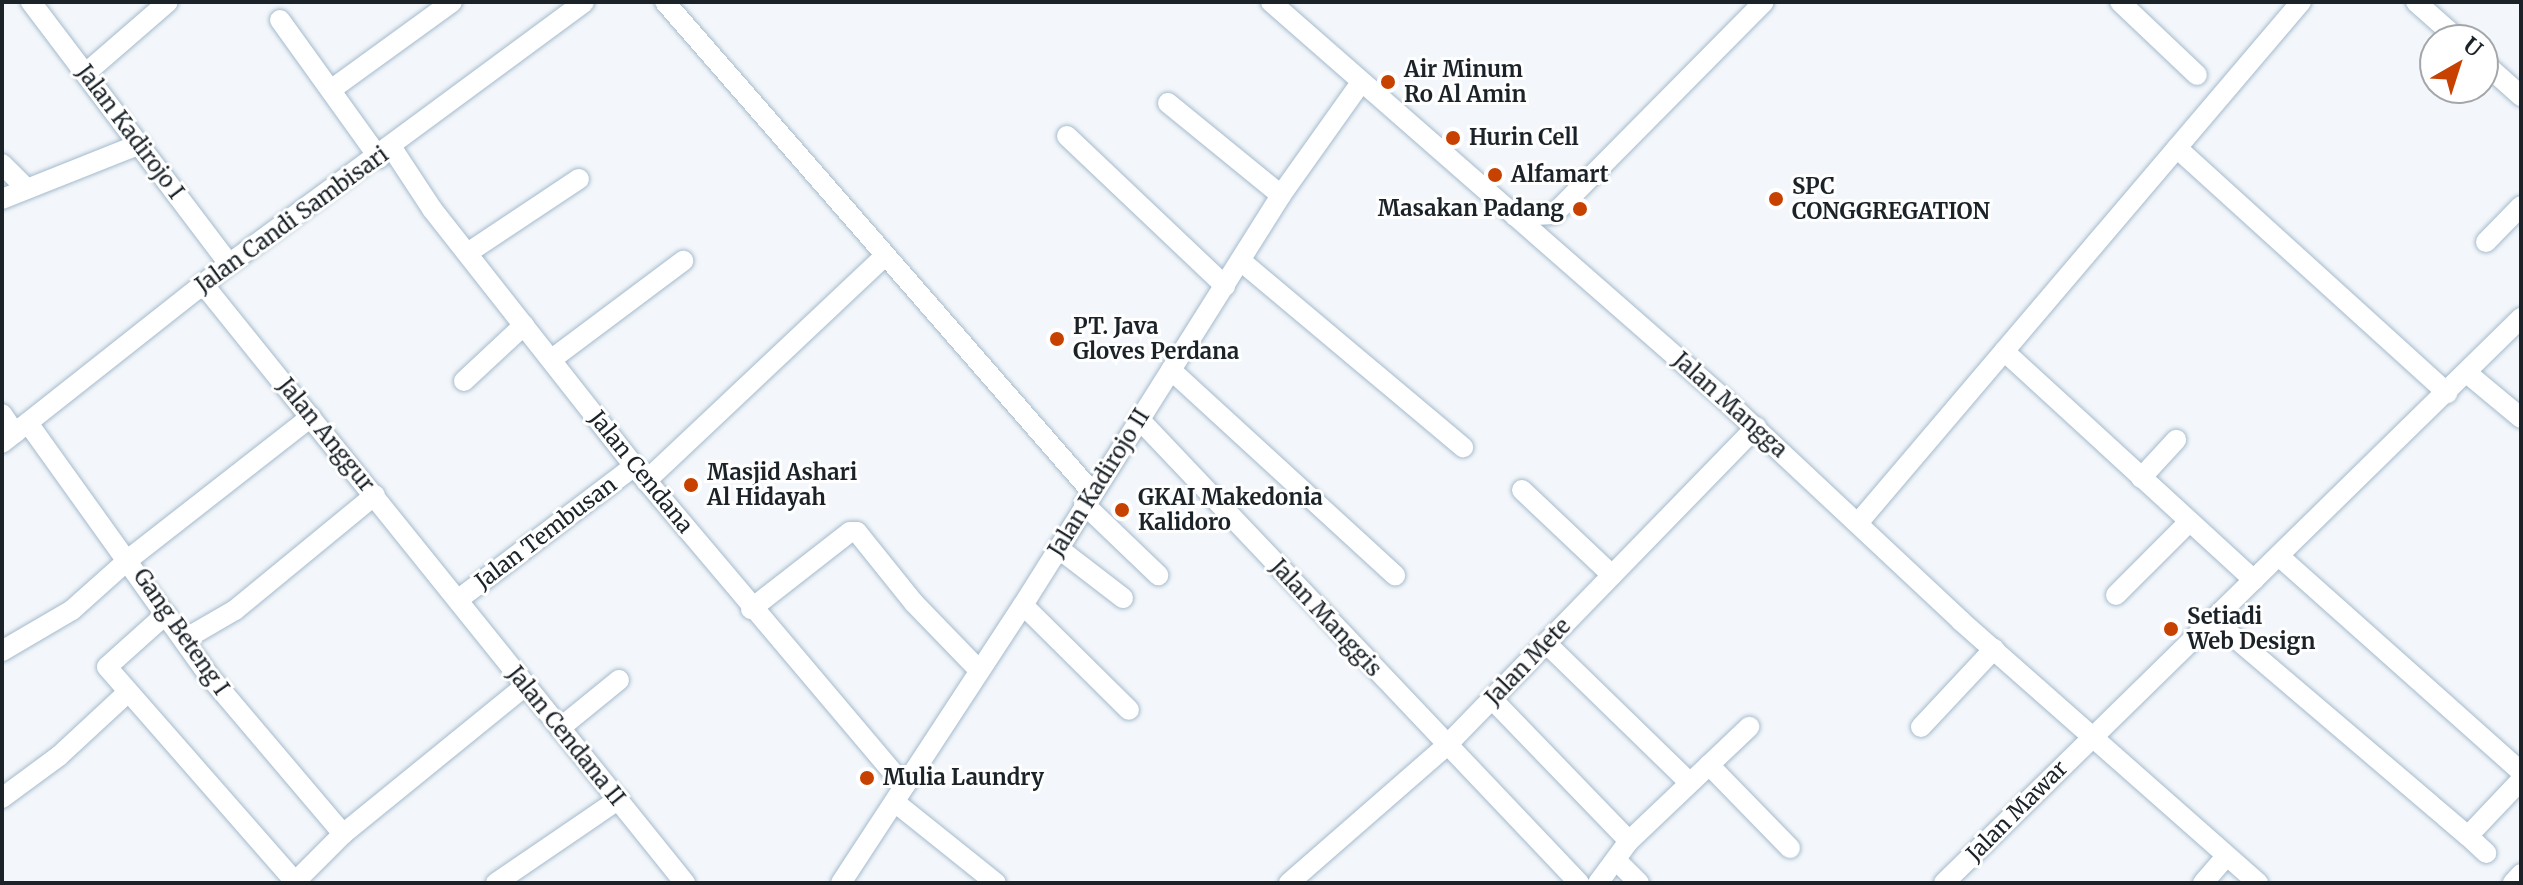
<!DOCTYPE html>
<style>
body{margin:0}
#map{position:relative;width:2523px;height:885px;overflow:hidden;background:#f3f7fb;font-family:Merriweather,serif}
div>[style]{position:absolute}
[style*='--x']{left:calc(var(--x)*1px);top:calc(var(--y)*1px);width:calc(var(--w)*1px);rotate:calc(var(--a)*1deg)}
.roads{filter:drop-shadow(0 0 2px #a5bacc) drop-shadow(0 0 2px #a5bacc)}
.minor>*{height:20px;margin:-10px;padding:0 10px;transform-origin:10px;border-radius:10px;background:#fff}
.dots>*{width:22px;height:22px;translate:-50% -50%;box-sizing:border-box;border:4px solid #fff;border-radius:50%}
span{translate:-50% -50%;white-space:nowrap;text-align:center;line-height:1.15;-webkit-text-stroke:6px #fff;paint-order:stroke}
.poi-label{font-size:22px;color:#1b2329;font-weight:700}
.left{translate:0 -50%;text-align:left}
.right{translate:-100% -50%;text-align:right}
.street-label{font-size:22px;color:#1b2329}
.frame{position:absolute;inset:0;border:4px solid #1b2329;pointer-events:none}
.north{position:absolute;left:2419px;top:24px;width:80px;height:80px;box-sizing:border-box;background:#fff;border:2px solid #a4a7a9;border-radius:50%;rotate:39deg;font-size:22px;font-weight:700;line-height:32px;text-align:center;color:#1b2329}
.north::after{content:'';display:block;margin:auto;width:28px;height:36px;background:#c74200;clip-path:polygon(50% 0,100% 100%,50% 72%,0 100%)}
</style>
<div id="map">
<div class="roads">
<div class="minor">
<i style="--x:31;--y:2;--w:328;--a:52.9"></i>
<i style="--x:665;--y:2;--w:649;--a:48.94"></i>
<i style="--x:1271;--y:2;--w:600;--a:41.21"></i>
<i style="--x:1722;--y:397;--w:328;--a:43.1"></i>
<i style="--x:1961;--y:621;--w:396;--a:41.4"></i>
<i style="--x:2120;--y:2;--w:106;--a:43.5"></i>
<i style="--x:2416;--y:2;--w:57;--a:41.5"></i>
<i style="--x:280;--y:20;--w:170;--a:54.3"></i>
<i style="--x:2483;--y:62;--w:51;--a:41.8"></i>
<i style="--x:86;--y:73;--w:108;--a:-40.9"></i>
<i style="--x:332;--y:89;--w:148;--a:-35.9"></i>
<i style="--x:1168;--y:103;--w:146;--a:39.2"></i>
<i style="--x:1067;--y:136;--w:218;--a:43.5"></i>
<i style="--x:392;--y:148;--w:73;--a:56.7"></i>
<i style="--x:432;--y:209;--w:327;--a:51.8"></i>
<i style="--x:634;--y:466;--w:419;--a:49.8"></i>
<i style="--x:2177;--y:148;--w:365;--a:42.2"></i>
<i style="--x:2;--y:164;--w:33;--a:45"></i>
<i style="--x:2;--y:199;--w:149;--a:-21.7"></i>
<i style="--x:1515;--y:216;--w:39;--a:-3"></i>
<i style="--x:1554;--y:214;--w:298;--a:-45.3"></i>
<i style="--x:2486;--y:242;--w:50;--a:-45.8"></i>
<i style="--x:469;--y:252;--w:132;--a:-33.6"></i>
<i style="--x:1241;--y:261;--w:290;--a:40"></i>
<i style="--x:203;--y:284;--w:769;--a:51.18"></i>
<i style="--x:2004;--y:351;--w:339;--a:42.5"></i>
<i style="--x:552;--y:359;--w:164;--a:-36.8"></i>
<i style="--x:1171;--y:370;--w:304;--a:42.5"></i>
<i style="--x:2467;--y:373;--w:70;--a:39.8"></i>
<i style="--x:464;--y:381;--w:82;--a:-43"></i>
<i style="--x:2;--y:414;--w:23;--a:56"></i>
<i style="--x:1140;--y:420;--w:638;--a:46.52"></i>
<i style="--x:28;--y:423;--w:312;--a:54.4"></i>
<i style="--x:210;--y:677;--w:206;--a:49.7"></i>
<i style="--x:2;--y:443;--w:289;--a:-38.3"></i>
<i style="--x:229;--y:264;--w:441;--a:-36.4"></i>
<i style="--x:2141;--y:478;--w:52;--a:-47.4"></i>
<i style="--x:646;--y:481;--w:328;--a:-43.3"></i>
<i style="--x:1522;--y:490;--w:124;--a:43.4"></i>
<i style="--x:1084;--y:504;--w:103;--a:43.8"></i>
<i style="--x:1858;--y:523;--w:684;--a:-49.63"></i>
<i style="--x:1058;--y:548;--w:82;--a:37.6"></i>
<i style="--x:2280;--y:557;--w:323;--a:41.7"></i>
<i style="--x:2116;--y:595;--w:103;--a:-45"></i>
<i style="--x:459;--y:599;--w:220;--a:-37.2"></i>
<i style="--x:1023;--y:605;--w:149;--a:44.7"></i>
<i style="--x:751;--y:609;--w:125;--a:-37.9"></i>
<i style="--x:850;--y:532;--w:7;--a:0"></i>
<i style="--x:857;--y:532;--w:91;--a:51.2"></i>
<i style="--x:914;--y:603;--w:93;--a:45.9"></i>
<i style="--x:166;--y:614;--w:79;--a:138.1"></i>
<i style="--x:107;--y:667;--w:287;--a:48.8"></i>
<i style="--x:2214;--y:620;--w:333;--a:40.4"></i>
<i style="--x:2468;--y:836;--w:77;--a:-46.6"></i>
<i style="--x:185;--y:639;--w:58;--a:-30.1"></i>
<i style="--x:235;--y:610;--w:181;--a:-39.4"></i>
<i style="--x:1546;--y:643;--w:199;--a:44.2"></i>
<i style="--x:2;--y:651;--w:81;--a:-30.4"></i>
<i style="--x:72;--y:610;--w:76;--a:-41.8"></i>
<i style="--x:129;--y:559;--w:231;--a:-38"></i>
<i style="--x:1492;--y:699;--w:197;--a:46"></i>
<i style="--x:1921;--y:727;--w:107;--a:-46.9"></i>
<i style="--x:560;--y:728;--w:76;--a:-39.1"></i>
<i style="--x:1709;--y:765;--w:116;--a:45.7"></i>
<i style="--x:2;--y:798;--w:71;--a:-36.4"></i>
<i style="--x:59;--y:756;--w:94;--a:-42.8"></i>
<i style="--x:896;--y:803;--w:128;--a:38.7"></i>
<i style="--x:2468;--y:836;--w:25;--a:43"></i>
<i style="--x:1617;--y:861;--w:31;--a:45"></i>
<i style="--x:295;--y:882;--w:68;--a:-45"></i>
<i style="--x:343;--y:834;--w:233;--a:-39.1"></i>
<i style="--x:496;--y:883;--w:149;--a:-34.3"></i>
<i style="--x:841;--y:883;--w:332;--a:-56.8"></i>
<i style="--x:1023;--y:605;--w:484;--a:-57.8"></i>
<i style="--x:1281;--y:195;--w:136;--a:-54.6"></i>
<i style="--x:1289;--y:883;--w:208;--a:-41.1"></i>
<i style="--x:1446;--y:746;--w:445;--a:-45.8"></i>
<i style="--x:1598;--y:883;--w:52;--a:-53.6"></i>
<i style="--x:1629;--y:841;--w:166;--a:-43.5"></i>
<i style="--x:1944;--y:883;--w:808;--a:-44.4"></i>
<i style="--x:2203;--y:883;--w:35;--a:-49"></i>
<i style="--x:2513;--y:883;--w:12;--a:-48"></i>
</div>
</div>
<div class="dots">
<i style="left:1388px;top:82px;background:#c74200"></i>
<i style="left:1453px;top:138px;background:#c74200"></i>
<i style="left:1495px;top:175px;background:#c74200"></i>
<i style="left:1776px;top:199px;background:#c74200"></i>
<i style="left:1580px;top:209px;background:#c74200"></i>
<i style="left:1057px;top:339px;background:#c74200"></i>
<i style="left:691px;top:485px;background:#c74200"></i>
<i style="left:1122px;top:510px;background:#c74200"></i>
<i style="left:2171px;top:629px;background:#c74200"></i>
<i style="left:867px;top:778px;background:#c74200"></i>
</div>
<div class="poi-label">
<span class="left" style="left:1404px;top:82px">Air Minum<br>Ro Al Amin</span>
<span class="left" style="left:1469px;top:138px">Hurin Cell</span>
<span class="left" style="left:1511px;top:175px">Alfamart</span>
<span class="left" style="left:1792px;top:199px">SPC<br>CONGGREGATION</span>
<span class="right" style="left:1564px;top:209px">Masakan Padang</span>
<span class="left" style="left:1073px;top:339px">PT. Java<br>Gloves Perdana</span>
<span class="left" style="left:707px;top:485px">Masjid Ashari<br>Al Hidayah</span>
<span class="left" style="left:1138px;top:510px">GKAI Makedonia<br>Kalidoro</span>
<span class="left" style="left:2187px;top:629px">Setiadi<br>Web Design</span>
<span class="left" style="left:883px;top:778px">Mulia Laundry</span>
</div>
<div class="street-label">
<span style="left:130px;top:132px;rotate:53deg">Jalan Kadirojo I</span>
<span style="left:292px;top:220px;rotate:-36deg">Jalan Candi Sambisari</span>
<span style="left:1730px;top:405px;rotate:42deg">Jalan Mangga</span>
<span style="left:326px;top:435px;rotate:51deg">Jalan Anggur</span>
<span style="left:641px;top:472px;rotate:51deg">Jalan Cendana</span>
<span style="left:1099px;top:483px;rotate:-58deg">Jalan Kadirojo II</span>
<span style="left:546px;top:533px;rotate:-37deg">Jalan Tembusan</span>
<span style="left:1326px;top:618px;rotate:47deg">Jalan Manggis</span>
<span style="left:181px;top:632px;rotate:55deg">Gang Beteng I</span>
<span style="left:1528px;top:662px;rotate:-46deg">Jalan Mete</span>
<span style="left:566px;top:736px;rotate:51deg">Jalan Cendana II</span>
<span style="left:2017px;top:811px;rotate:-45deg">Jalan Mawar</span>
</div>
<div class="frame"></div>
<div class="north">U</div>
</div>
